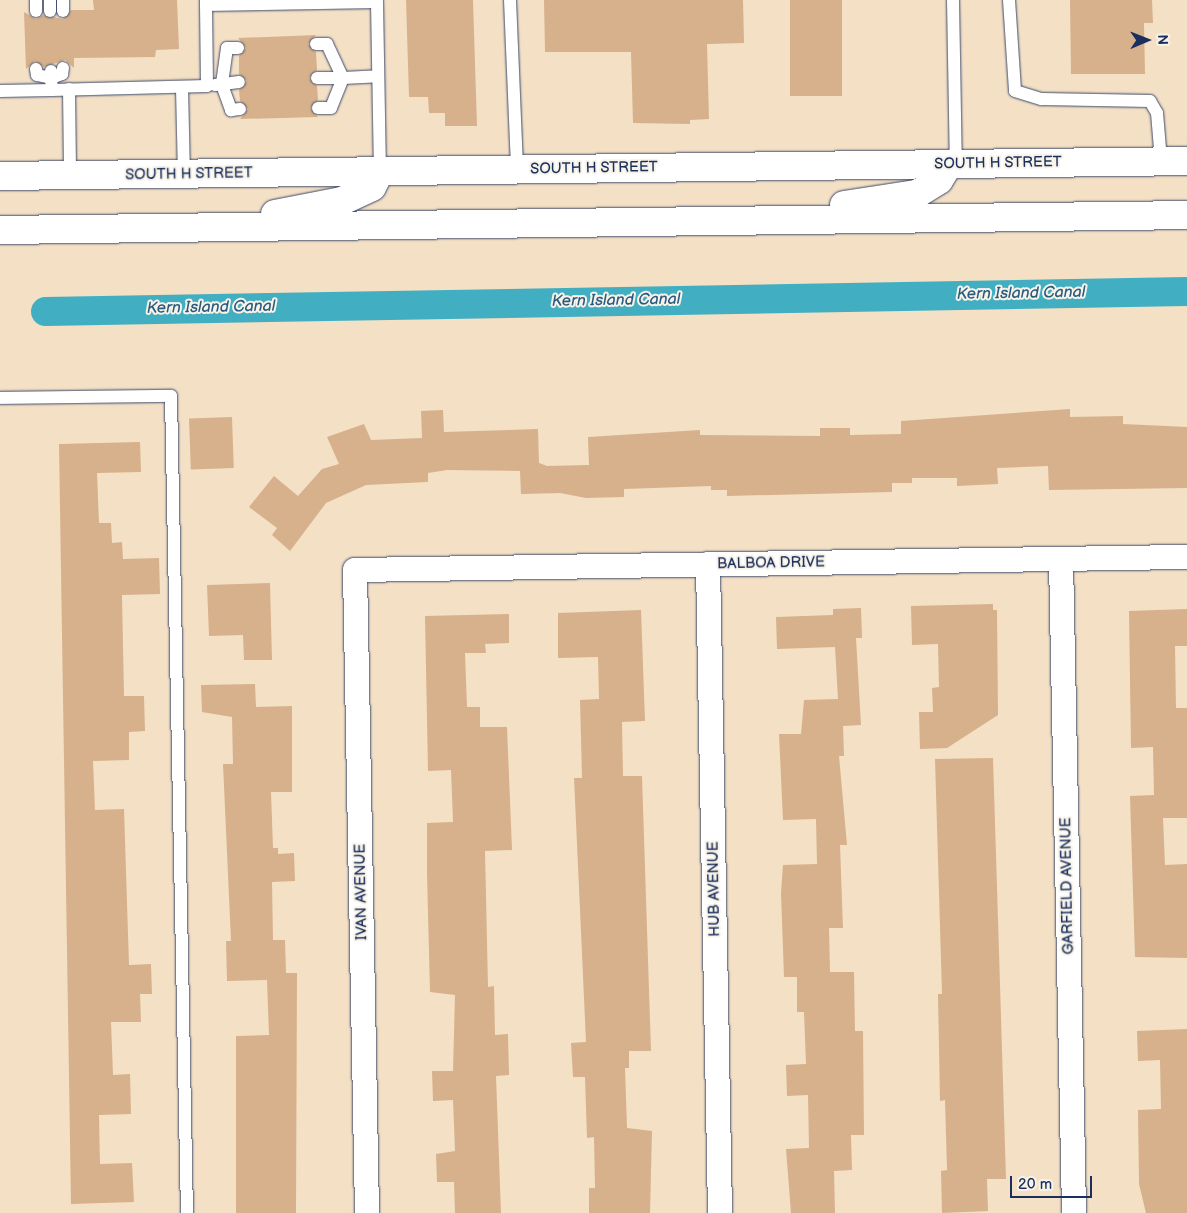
<!DOCTYPE html>
<style>
body{margin:0}
#map{position:relative;width:1187px;height:1213px;overflow:hidden;background:#f4e0c5;font-family:"Balsamiq Sans",sans-serif}
div>[style]{position:absolute}
[style*='--x']{left:calc(var(--x)*1px);top:calc(var(--y)*1px);width:calc(var(--w)*1px);rotate:calc(var(--a)*1deg)}
.canal>*{height:29px;margin:-14.5px;padding:0 14.5px;transform-origin:14.5px;border-radius:14.5px;background:#42aec1}
.building>*{inset:0;background:#d6b18b;transform-origin:0 0}
.roads{filter:drop-shadow(0 0 1px #3c4a6d) drop-shadow(0 0 1px #3c4a6d)}
.service>*{height:12px;margin:-6px;padding:0 6px;transform-origin:6px;border-radius:6px;background:#fff}
.minor>*{height:24px;margin:-12px;padding:0 12px;transform-origin:12px;border-radius:12px;background:#fff}
.tertiary>*{height:28px;margin:-14px;padding:0 14px;transform-origin:14px;border-radius:14px;background:#fff}
span{translate:-50% -50%;white-space:nowrap;text-align:center;line-height:1.15;-webkit-text-stroke:4px #f7f3e8;paint-order:stroke}
.street-label{font-size:15px;color:#1b2f5e}
.water-label{font-size:16px;color:#295b81;font-style:italic}
.north{position:absolute;left:1122px;top:15px;width:50px;height:50px;-webkit-text-stroke:4px #f7f3e8;paint-order:stroke;rotate:89deg;font-size:14px;font-weight:700;line-height:20px;text-align:center;color:#1b2f5e}
.north::after{content:'';display:block;margin:auto;width:18px;height:22px;background:#1b2f5e;clip-path:polygon(50% 0,100% 100%,50% 72%,0 100%)}
.scale{position:absolute;left:1010px;top:1176px;width:82px;height:22px;box-sizing:border-box;border:2px solid #1b2f5e;border-top:0;padding-left:6px;font-size:15px;line-height:18px;white-space:nowrap;color:#1b2f5e;-webkit-text-stroke:4px #f7f3e8;paint-order:stroke}
</style>
<div id="map">
<div class="canal">
<i style="--x:45;--y:311;--w:1142;--a:-1"></i>
</div>
<div class="building">
<i style="clip-path:polygon(93px 0,177px 0,179px 49px,156px 50px,155px 57px,74px 58px,74px 68px,65px 60px,44px 67px,35px 61px,26px 69px,24px 12px,36px 19px,43px 15px,63px 19px,71px 10px,94px 10px)"></i>
<i style="clip-path:polygon(406px 0,473px 0,477px 126px,445px 126px,445px 113px,429px 113px,428px 97px,409px 97px)"></i>
<i style="clip-path:polygon(544px 0,743px 0,744px 43px,707px 44px,709px 119px,690px 120px,690px 124px,633px 123px,631px 52px,545px 52px)"></i>
<i style="left:790px;top:0;width:52px;height:96px"></i>
<i style="clip-path:polygon(1070px 0,1152px 0,1153px 23px,1144px 23px,1145px 74px,1071px 74px)"></i>
<i style="clip-path:polygon(316px 35px,308px 44px,316px 52px,317px 70px,309px 78px,317px 86px,318px 100px,310px 108px,318px 117px,240px 119px,248px 109px,240px 101px,239px 90px,247px 81px,239px 74px,239px 56px,246px 48px,238px 38px)"></i>
<i style="clip-path:polygon(1070px 409px,1070px 417px,1123px 416px,1123px 424px,1187px 427px,1187px 488px,1049px 490px,1048px 466px,997px 468px,998px 484px,957px 486px,957px 478px,912px 478px,912px 483px,892px 483px,892px 492px,727px 496px,727px 490px,711px 490px,711px 486px,624px 489px,624px 497px,586px 498px,560px 493px,521px 494px,520px 471px,447px 470px,428px 473px,428px 482px,366px 485px,326px 503px,290px 551px,272px 535px,277px 528px,249px 507px,274px 476px,298px 496px,322px 469px,339px 464px,327px 437px,364px 424px,371px 440px,422px 438px,421px 411px,443px 410px,444px 432px,538px 429px,539px 463px,547px 466px,589px 465px,588px 437px,700px 430px,700px 435px,820px 436px,820px 428px,850px 428px,850px 435px,901px 434px,901px 421px)"></i>
<i style="left:232px;top:417px;width:51px;height:43px;rotate:88deg"></i>
<i style="clip-path:polygon(140px 442px,141px 472px,97px 473px,99px 523px,111px 523px,112px 543px,122px 542px,123px 559px,159px 558px,160px 594px,122px 595px,124px 696px,144px 696px,145px 731px,129px 732px,129px 760px,93px 761px,95px 810px,124px 809px,129px 965px,151px 964px,152px 994px,140px 994px,141px 1022px,111px 1022px,113px 1075px,130px 1074px,131px 1114px,99px 1115px,100px 1164px,132px 1163px,134px 1202px,71px 1204px,59px 444px)"></i>
<i style="clip-path:polygon(270px 583px,272px 660px,244px 660px,243px 635px,209px 636px,207px 585px)"></i>
<i style="clip-path:polygon(993px 604px,993px 610px,997px 610px,998px 715px,947px 748px,920px 749px,919px 712px,933px 712px,932px 688px,939px 687px,938px 644px,912px 645px,911px 606px)"></i>
<i style="clip-path:polygon(861px 608px,862px 638px,856px 638px,861px 725px,843px 726px,844px 756px,839px 756px,847px 845px,840px 845px,843px 928px,829px 928px,830px 972px,854px 972px,855px 1031px,863px 1031px,864px 1135px,851px 1135px,852px 1170px,834px 1171px,835px 1213px,791px 1213px,786px 1149px,809px 1148px,808px 1095px,787px 1096px,786px 1065px,806px 1064px,804px 1012px,797px 1012px,797px 977px,784px 977px,781px 893px,783px 865px,817px 864px,816px 819px,783px 820px,779px 734px,801px 734px,804px 700px,838px 699px,835px 647px,777px 649px,776px 617px,833px 615px,833px 609px)"></i>
<i style="clip-path:polygon(1187px 609px,1187px 646px,1175px 646px,1176px 708px,1187px 708px,1187px 818px,1163px 818px,1165px 865px,1187px 864px,1187px 958px,1135px 957px,1130px 796px,1154px 795px,1153px 747px,1131px 748px,1129px 611px)"></i>
<i style="clip-path:polygon(641px 610px,645px 721px,622px 722px,623px 776px,642px 776px,651px 1051px,629px 1051px,629px 1068px,625px 1068px,627px 1128px,652px 1131px,650px 1213px,589px 1213px,589px 1188px,595px 1188px,594px 1137px,587px 1138px,585px 1077px,573px 1077px,571px 1043px,586px 1042px,574px 778px,582px 778px,580px 700px,599px 699px,598px 657px,558px 658px,558px 613px)"></i>
<i style="clip-path:polygon(509px 614px,509px 643px,485px 644px,486px 653px,465px 653px,467px 707px,480px 707px,480px 727px,507px 727px,512px 850px,485px 851px,488px 987px,494px 986px,495px 1035px,508px 1034px,509px 1075px,496px 1076px,501px 1213px,455px 1213px,454px 1182px,437px 1182px,436px 1154px,455px 1151px,453px 1100px,433px 1101px,432px 1071px,453px 1071px,455px 995px,430px 992px,427px 873px,427px 823px,453px 822px,451px 770px,428px 771px,425px 616px)"></i>
<i style="clip-path:polygon(255px 684px,256px 707px,292px 706px,292px 792px,271px 792px,273px 848px,278px 848px,278px 854px,294px 853px,295px 881px,272px 882px,273px 940px,285px 940px,286px 973px,297px 973px,296px 1213px,236px 1213px,236px 1036px,269px 1035px,267px 980px,227px 981px,226px 941px,231px 941px,223px 764px,233px 764px,232px 717px,202px 712px,201px 685px)"></i>
<i style="clip-path:polygon(993px 758px,1006px 1179px,987px 1179px,988px 1211px,942px 1213px,941px 1171px,947px 1170px,945px 1100px,940px 1101px,938px 994px,942px 994px,935px 759px)"></i>
<i style="clip-path:polygon(1187px 1029px,1187px 1213px,1146px 1213px,1139px 1184px,1138px 1110px,1161px 1109px,1160px 1060px,1138px 1061px,1137px 1031px)"></i>
</div>
<div class="roads">
<div class="service">
<i style="--x:63;--y:0;--w:11;--a:90"></i>
<i style="--x:510;--y:0;--w:169;--a:87.6"></i>
<i style="--x:953;--y:0;--w:164;--a:89"></i>
<i style="--x:1009;--y:0;--w:91;--a:86.2"></i>
<i style="--x:1015;--y:91;--w:28;--a:17"></i>
<i style="--x:1042;--y:99;--w:108;--a:1.1"></i>
<i style="--x:1150;--y:101;--w:14;--a:60"></i>
<i style="--x:1157;--y:113;--w:48;--a:85.2"></i>
<i style="--x:206;--y:5;--w:171;--a:-1"></i>
<i style="--x:377;--y:2;--w:169;--a:89"></i>
<i style="--x:36;--y:11;--w:11;--a:-90"></i>
<i style="--x:50;--y:11;--w:11;--a:-90"></i>
<i style="--x:316;--y:44;--w:11;--a:0"></i>
<i style="--x:327;--y:44;--w:38;--a:65"></i>
<i style="--x:343;--y:78;--w:35;--a:-3"></i>
<i style="--x:238;--y:48;--w:11;--a:180"></i>
<i style="--x:227;--y:48;--w:37;--a:98"></i>
<i style="--x:222;--y:85;--w:27;--a:70"></i>
<i style="--x:231;--y:110;--w:9;--a:-6"></i>
<i style="--x:36;--y:69;--w:6;--a:81"></i>
<i style="--x:37;--y:75;--w:14;--a:12"></i>
<i style="--x:51;--y:78;--w:7;--a:-90"></i>
<i style="--x:317;--y:78;--w:26;--a:0"></i>
<i style="--x:343;--y:78;--w:32;--a:112"></i>
<i style="--x:331;--y:108;--w:13;--a:180"></i>
<i style="--x:215;--y:85;--w:24;--a:-7"></i>
<i style="--x:182;--y:88;--w:86;--a:88.7"></i>
<i style="--x:69;--y:89;--w:86;--a:89.3"></i>
<i style="--x:52;--y:90;--w:155;--a:-1.5"></i>
<i style="--x:207;--y:86;--w:86;--a:-90.7"></i>
<i style="--x:0;--y:91;--w:52;--a:-1.1"></i>
<i style="--x:52;--y:90;--w:12;--a:-95"></i>
<i style="--x:51;--y:78;--w:12;--a:-20"></i>
<i style="--x:62;--y:74;--w:6;--a:-81"></i>
<i style="--x:0;--y:398;--w:171;--a:-0.7"></i>
<i style="--x:171;--y:396;--w:817;--a:88.88"></i>
</div>
<div class="minor">
<i style="--x:1061;--y:559;--w:654;--a:88.86"></i>
<i style="--x:708;--y:564;--w:649;--a:88.94"></i>
<i style="--x:367;--y:1213;--w:643;--a:-91.07"></i>
<i style="--x:355;--y:570;--w:832;--a:-0.9"></i>
</div>
<div class="tertiary">
<i style="--x:0;--y:176;--w:1187;--a:-0.72"></i>
<i style="--x:844;--y:205;--w:74;--a:-8.6"></i>
<i style="--x:917;--y:194;--w:26;--a:-32"></i>
<i style="--x:939;--y:180;--w:19;--a:-58"></i>
<i style="--x:275;--y:214;--w:68;--a:-11"></i>
<i style="--x:342;--y:201;--w:33;--a:-25"></i>
<i style="--x:372;--y:187;--w:18;--a:-63"></i>
<i style="--x:0;--y:230;--w:1187;--a:-0.72"></i>
</div>
</div>
<div class="street-label">
<span style="left:998px;top:163px;rotate:-1deg">SOUTH H STREET</span>
<span style="left:594px;top:168px;rotate:-1deg">SOUTH H STREET</span>
<span style="left:189px;top:174px;rotate:-1deg">SOUTH H STREET</span>
<span style="left:771px;top:563px;rotate:-1deg">BALBOA DRIVE</span>
<span style="left:1067px;top:886px;rotate:-91deg">GARFIELD AVENUE</span>
<span style="left:714px;top:889px;rotate:-91deg">HUB AVENUE</span>
<span style="left:361px;top:892px;rotate:-91deg">IVAN AVENUE</span>
</div>
<div class="water-label">
<span style="left:1021px;top:294px;rotate:-1deg">Kern Island Canal</span>
<span style="left:616px;top:301px;rotate:-1deg">Kern Island Canal</span>
<span style="left:211px;top:308px;rotate:-1deg">Kern Island Canal</span>
</div>
<div class="north">N</div>
<div class="scale">20 m</div>
</div>
